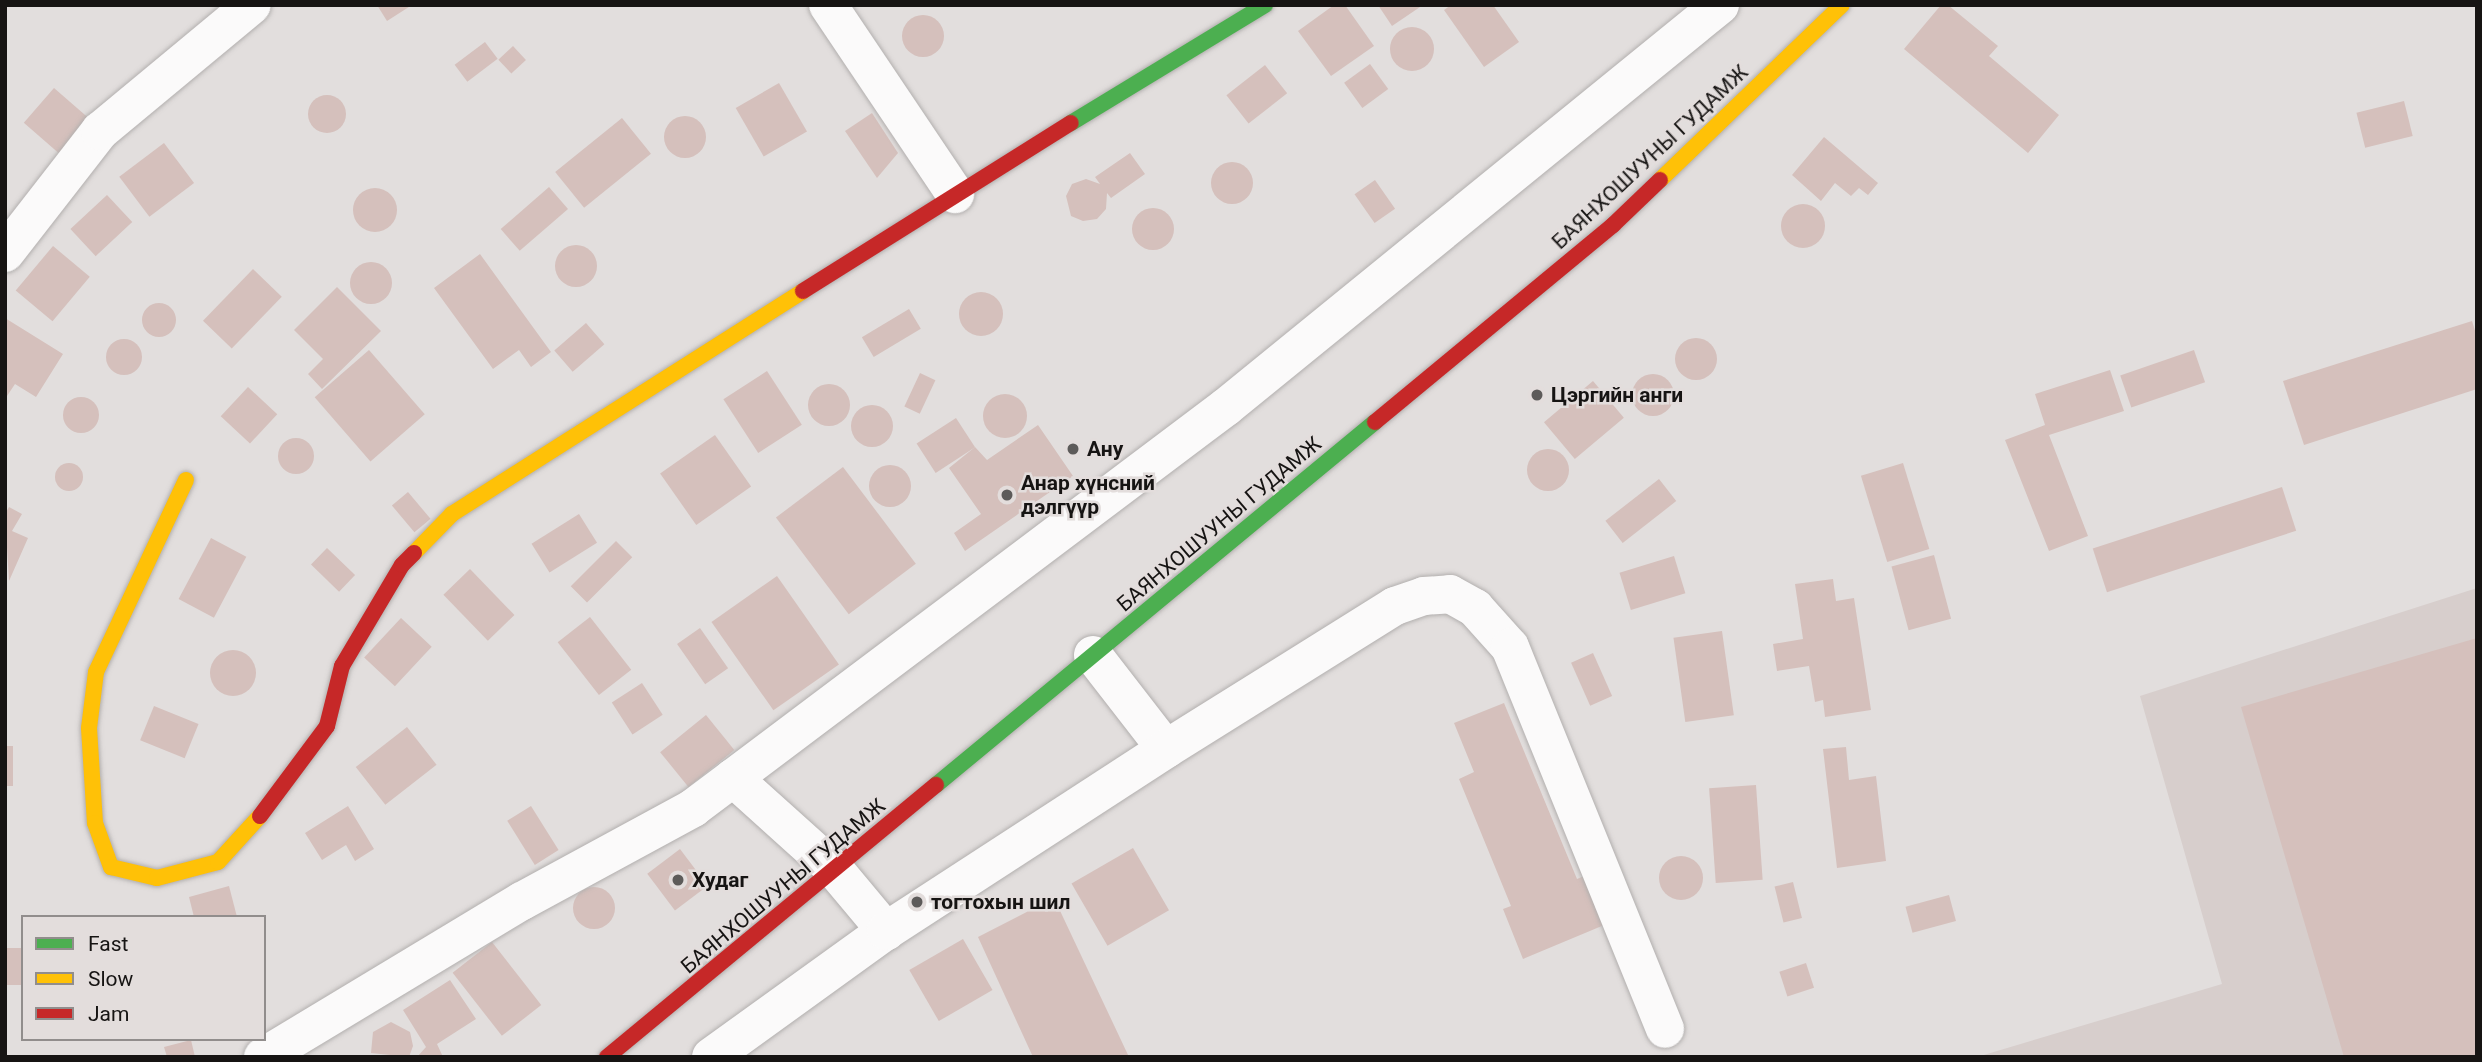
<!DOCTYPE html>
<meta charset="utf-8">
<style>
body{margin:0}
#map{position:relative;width:2482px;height:1062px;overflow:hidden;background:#e2dedd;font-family:Roboto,sans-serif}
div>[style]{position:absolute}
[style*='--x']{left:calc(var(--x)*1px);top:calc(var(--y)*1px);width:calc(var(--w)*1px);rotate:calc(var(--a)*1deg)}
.built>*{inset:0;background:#d7cecc}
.building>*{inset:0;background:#d5c0bc;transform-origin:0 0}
.round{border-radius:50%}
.roads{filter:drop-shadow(0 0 2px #b2afae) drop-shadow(0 0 2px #b2afae)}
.street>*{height:38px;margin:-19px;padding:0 19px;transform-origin:19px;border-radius:19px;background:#fbfafa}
.fast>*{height:16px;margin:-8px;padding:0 8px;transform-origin:8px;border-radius:8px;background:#4caf50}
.slow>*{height:16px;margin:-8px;padding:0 8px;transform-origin:8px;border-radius:8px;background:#ffc107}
.jam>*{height:16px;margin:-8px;padding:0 8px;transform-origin:8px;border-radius:8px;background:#c62828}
.dots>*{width:19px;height:19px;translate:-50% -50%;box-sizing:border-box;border:4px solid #e3dddc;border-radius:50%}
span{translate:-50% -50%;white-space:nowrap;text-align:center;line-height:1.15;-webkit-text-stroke:5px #e3dddc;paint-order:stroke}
.street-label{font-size:21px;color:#161413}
.poi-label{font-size:21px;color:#161413;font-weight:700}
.left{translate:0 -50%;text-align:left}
.frame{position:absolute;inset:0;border:7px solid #161413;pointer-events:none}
.legend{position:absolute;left:21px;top:915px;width:245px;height:126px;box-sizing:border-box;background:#e3dddc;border:2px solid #918d8c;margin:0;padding:9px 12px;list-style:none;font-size:21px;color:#161413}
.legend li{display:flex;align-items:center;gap:14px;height:35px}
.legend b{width:35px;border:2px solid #918d8c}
</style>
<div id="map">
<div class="built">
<i style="clip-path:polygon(2477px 588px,2477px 1057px,1977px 1057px,2222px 984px,2140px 696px)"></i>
</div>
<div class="building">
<i style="clip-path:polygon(377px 5px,412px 5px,387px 21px)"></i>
<i style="clip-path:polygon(1334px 5px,1345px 5px,1374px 46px,1331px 76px,1298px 31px)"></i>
<i style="clip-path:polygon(1378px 5px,1423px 5px,1392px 26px)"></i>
<i style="clip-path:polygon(1451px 5px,1493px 5px,1519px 42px,1484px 67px,1444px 10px)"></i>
<i style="clip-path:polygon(1941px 5px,1948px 5px,1998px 46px,1989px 56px,2059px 115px,2028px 153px,1904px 49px)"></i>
<i class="round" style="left:902px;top:15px;width:42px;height:42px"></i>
<i class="round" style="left:1390px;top:27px;width:44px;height:44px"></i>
<i style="left:485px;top:42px;width:21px;height:38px;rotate:53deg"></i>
<i style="left:513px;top:46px;width:19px;height:20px;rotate:47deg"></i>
<i style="left:1370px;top:64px;width:31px;height:32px;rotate:54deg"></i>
<i style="left:1265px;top:65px;width:36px;height:49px;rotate:52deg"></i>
<i style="left:779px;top:83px;width:56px;height:50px;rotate:60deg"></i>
<i style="left:54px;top:88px;width:48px;height:46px;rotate:41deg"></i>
<i class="round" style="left:308px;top:95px;width:38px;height:38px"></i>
<i style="left:2404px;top:101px;width:36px;height:49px;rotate:76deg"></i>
<i style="clip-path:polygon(872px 113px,898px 153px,877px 178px,845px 131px)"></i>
<i class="round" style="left:664px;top:116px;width:42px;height:42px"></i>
<i style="left:622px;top:118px;width:46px;height:86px;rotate:51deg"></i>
<i style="clip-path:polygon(1824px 137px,1878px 183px,1868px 195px,1859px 188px,1851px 196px,1835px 183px,1821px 201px,1792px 175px)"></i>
<i style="left:164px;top:143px;width:50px;height:56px;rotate:53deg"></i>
<i style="clip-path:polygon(1130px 153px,1145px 174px,1111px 198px,1107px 193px,1106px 209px,1097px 219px,1083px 221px,1071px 216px,1066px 196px,1072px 184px,1086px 179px,1100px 184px,1095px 177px)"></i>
<i class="round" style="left:1211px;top:162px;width:42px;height:42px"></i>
<i style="left:1375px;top:180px;width:35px;height:25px;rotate:55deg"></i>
<i style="left:549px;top:187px;width:29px;height:64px;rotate:49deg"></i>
<i class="round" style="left:353px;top:188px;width:44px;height:44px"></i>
<i style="left:107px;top:195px;width:37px;height:50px;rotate:47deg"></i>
<i class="round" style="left:1781px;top:204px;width:44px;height:44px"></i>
<i class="round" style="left:1132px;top:208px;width:42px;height:42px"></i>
<i class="round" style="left:555px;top:245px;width:42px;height:42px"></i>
<i style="left:53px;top:246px;width:48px;height:58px;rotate:40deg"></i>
<i style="clip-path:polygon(480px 254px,551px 352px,531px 367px,519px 350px,493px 369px,434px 288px)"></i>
<i class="round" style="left:350px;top:262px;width:42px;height:42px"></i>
<i style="left:253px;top:269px;width:40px;height:72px;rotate:44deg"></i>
<i style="clip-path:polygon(337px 287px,381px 331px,322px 389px,308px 374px,323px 359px,294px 330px)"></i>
<i class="round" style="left:959px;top:292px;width:44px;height:44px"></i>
<i class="round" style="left:142px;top:303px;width:34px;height:34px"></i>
<i style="left:909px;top:309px;width:23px;height:55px;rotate:59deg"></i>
<i style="clip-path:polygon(5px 318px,63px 354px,36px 397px,15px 384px,5px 399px)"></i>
<i style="clip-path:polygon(2472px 321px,2477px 337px,2477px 389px,2304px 445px,2283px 381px)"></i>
<i style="left:586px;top:323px;width:28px;height:42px;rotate:49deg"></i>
<i class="round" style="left:1675px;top:338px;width:42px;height:42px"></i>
<i class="round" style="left:106px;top:339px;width:36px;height:36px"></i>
<i style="left:369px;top:350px;width:85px;height:72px;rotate:49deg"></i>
<i style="left:2194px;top:350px;width:34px;height:78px;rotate:71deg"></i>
<i style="clip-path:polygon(2110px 370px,2124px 411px,2049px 435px,2088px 536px,2049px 551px,2005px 440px,2045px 425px,2035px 394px)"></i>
<i style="left:767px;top:371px;width:64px;height:52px;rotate:57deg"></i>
<i style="left:920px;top:373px;width:17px;height:37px;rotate:25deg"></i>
<i class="round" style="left:1632px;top:374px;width:42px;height:42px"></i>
<i style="left:1593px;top:381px;width:48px;height:64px;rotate:50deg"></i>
<i class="round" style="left:808px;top:384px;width:42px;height:42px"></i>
<i style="left:248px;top:387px;width:40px;height:40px;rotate:43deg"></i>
<i class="round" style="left:983px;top:394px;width:44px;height:44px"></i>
<i class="round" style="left:63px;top:397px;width:36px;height:36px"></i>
<i class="round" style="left:851px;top:405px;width:42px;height:42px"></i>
<i style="left:956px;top:418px;width:35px;height:47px;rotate:57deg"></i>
<i style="clip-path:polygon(1038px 425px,1073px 476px,965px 551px,954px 533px,981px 514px,949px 468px,975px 447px,987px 460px)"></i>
<i style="left:715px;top:435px;width:63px;height:67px;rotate:55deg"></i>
<i class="round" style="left:278px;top:438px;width:36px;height:36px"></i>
<i class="round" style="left:1527px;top:449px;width:42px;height:42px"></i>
<i class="round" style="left:55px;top:463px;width:28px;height:28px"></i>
<i style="left:1903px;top:463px;width:90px;height:44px;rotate:73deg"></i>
<i class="round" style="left:869px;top:465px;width:42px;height:42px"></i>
<i style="left:843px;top:467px;width:121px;height:84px;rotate:53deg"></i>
<i style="left:1659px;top:479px;width:28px;height:68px;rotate:52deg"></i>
<i style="left:2282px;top:487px;width:46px;height:199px;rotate:72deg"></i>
<i style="left:408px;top:492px;width:35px;height:21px;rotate:50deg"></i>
<i style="clip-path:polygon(9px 507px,22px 514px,12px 531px,28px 538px,9px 581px,5px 514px)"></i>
<i style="left:579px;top:514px;width:34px;height:56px;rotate:58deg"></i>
<i style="left:211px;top:538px;width:40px;height:69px;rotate:28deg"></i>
<i style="left:616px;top:541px;width:23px;height:64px;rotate:45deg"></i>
<i style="left:327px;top:548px;width:39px;height:23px;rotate:44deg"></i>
<i style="left:1934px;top:555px;width:66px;height:44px;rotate:75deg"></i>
<i style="left:1674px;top:556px;width:39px;height:57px;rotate:73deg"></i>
<i style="left:470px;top:569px;width:64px;height:37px;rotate:46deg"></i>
<i style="left:777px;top:576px;width:108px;height:80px;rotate:55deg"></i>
<i style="clip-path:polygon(1833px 579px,1836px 601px,1854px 598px,1871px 710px,1825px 717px,1823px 700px,1815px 702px,1809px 666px,1777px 671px,1773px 644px,1803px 639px,1795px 584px)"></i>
<i style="left:590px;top:617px;width:67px;height:41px;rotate:52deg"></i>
<i style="left:401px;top:618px;width:42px;height:54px;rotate:43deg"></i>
<i style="left:700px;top:628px;width:49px;height:28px;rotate:55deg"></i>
<i style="left:1722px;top:631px;width:85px;height:49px;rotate:82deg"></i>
<i style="clip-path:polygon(2477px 638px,2477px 1057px,2344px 1057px,2241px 707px)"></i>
<i class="round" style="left:210px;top:650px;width:46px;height:46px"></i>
<i style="left:1593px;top:653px;width:47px;height:24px;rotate:66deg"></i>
<i style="left:642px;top:683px;width:38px;height:36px;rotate:57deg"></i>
<i style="clip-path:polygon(1504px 703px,1577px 879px,1589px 874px,1609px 923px,1523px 959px,1503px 909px,1511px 906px,1459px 779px,1474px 772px,1454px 723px)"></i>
<i style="left:154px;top:706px;width:48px;height:37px;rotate:22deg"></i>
<i style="left:706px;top:715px;width:45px;height:59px;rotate:51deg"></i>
<i style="left:407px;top:727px;width:48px;height:65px;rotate:52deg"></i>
<i style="left:5px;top:746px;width:8px;height:40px"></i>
<i style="clip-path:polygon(1846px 747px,1849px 780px,1876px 776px,1886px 861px,1837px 868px,1823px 749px)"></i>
<i style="left:1756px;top:785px;width:95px;height:47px;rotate:86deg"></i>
<i style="clip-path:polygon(348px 806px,374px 849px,355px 861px,346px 845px,322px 860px,305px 833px)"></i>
<i style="left:531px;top:806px;width:52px;height:28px;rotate:58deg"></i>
<i style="left:1133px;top:848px;width:72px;height:71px;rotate:60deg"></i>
<i style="left:680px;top:849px;width:46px;height:41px;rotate:53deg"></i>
<i class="round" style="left:1659px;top:856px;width:44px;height:44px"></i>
<i style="left:1793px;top:882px;width:37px;height:19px;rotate:76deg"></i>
<i style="clip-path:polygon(229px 886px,237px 917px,194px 917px,189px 897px)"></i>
<i class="round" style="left:573px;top:887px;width:42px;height:42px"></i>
<i style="left:1949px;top:895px;width:27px;height:45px;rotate:75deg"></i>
<i style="clip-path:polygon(1054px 898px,1129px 1057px,1033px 1057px,978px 937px)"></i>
<i style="left:963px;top:939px;width:59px;height:62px;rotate:60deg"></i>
<i style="left:492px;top:942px;width:80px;height:50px;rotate:52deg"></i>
<i style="left:23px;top:948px;width:37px;height:18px;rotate:90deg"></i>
<i style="left:1806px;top:963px;width:26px;height:28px;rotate:72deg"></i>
<i style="clip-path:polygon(450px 980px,476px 1019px,437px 1044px,443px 1057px,417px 1057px,426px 1047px,403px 1010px)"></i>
<i style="clip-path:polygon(391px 1022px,410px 1032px,413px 1046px,409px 1057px,371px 1053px,373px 1032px)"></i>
<i style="clip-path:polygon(191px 1040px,195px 1057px,167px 1057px,164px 1047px)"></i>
</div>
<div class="roads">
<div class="street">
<i style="--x:828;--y:5;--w:228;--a:56.1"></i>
<i style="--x:5;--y:253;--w:155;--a:-52.1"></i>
<i style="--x:100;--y:131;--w:197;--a:-39.7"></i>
<i style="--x:1093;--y:655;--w:119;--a:52.2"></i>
<i style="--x:733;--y:778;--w:617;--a:-36.96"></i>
<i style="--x:1226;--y:407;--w:637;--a:-39.14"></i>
<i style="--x:263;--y:1057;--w:302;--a:-31.1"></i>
<i style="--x:522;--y:901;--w:195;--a:-28.5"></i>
<i style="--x:693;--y:808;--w:50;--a:-36.9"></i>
<i style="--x:733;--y:778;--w:137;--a:42"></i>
<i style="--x:835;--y:870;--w:80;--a:50.1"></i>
<i style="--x:711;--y:1057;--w:216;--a:-35.8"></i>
<i style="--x:886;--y:931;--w:334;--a:-33"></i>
<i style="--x:1166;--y:749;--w:270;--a:-32"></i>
<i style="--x:1395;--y:606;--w:31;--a:-19"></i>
<i style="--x:1424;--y:596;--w:26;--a:-4"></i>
<i style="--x:1450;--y:594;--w:29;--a:29"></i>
<i style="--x:1475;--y:608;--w:52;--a:48.1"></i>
<i style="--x:1510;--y:647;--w:412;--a:67.9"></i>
</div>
<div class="fast">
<i style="--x:1071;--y:123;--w:227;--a:-31.3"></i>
<i style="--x:936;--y:785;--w:570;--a:-39.59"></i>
</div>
<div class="slow">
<i style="--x:1660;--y:180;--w:252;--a:-43.9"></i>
<i style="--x:186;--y:480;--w:212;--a:115.1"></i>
<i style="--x:96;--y:672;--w:56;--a:97.1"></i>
<i style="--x:89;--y:728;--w:95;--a:86.4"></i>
<i style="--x:95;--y:823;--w:47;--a:70"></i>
<i style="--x:111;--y:867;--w:47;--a:13.4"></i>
<i style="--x:157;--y:878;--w:63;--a:-14.7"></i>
<i style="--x:218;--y:862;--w:62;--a:-47.6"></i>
<i style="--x:414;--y:553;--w:54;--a:-45.7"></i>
<i style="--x:452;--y:514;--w:416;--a:-32.4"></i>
</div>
<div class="jam">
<i style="--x:803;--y:291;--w:316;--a:-32.1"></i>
<i style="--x:1375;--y:422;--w:309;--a:-39.6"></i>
<i style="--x:1613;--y:225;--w:65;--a:-43.8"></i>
<i style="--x:260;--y:816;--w:112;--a:-53.3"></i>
<i style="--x:327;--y:726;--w:62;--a:-76"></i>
<i style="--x:342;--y:666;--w:117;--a:-59.3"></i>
<i style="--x:402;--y:565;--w:17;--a:-45"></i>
<i style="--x:607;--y:1057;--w:427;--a:-39.6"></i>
</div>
</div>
<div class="dots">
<i style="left:1537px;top:395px;background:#5d5b5a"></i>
<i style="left:1073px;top:449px;background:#5d5b5a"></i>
<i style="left:1007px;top:495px;background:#5d5b5a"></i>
<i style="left:678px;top:880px;background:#5d5b5a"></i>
<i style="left:917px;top:902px;background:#5d5b5a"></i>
</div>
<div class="street-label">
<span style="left:1650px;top:157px;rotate:-43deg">БАЯНХОШУУНЫ ГУДАМЖ</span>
<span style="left:1219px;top:524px;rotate:-40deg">БАЯНХОШУУНЫ ГУДАМЖ</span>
<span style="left:783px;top:886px;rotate:-40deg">БАЯНХОШУУНЫ ГУДАМЖ</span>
</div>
<div class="poi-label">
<span class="left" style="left:1551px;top:395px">Цэргийн анги</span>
<span class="left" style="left:1087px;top:449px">Ану</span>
<span class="left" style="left:1021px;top:495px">Анар хүнсний<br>дэлгүүр</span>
<span class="left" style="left:692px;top:880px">Худаг</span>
<span class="left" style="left:931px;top:902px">тогтохын шил</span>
</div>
<div class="frame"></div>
<ul class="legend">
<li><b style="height:9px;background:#4caf50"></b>Fast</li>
<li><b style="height:9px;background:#ffc107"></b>Slow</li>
<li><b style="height:9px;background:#c62828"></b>Jam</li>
</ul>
</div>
